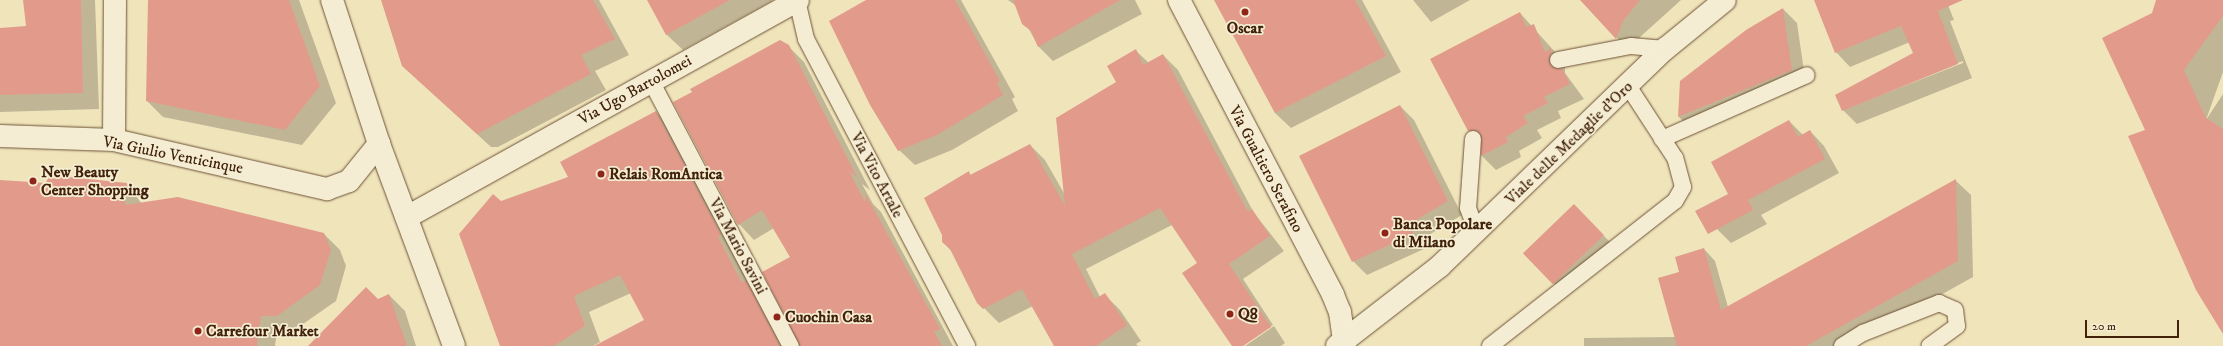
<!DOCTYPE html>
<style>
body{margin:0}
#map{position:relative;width:2223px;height:346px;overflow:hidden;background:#f0e4bb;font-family:"IM FELL DW Pica",serif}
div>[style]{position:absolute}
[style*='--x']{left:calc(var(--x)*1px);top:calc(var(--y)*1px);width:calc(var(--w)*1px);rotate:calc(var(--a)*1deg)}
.shadow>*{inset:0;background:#0003;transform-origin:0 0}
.building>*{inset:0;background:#e29b8b;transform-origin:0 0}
.roads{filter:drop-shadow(0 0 1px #6d5236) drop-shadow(0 0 1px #6d5236)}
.lane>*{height:16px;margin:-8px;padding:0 8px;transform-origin:8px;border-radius:8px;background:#f5edd3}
.street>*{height:22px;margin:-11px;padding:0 11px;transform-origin:11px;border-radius:11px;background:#f5edd3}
.secondary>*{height:22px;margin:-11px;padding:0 11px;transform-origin:11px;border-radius:11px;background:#f5edd3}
.dots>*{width:11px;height:11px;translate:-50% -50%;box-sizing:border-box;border:2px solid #f5edd3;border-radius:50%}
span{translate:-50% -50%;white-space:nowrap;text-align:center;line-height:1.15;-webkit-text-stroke:3.5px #f5edd3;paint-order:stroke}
.poi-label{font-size:16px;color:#41210a;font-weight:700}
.left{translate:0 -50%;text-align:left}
.street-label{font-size:16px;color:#41210a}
.scale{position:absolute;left:2085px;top:320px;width:94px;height:18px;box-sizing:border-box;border:2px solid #41210a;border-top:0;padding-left:5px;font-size:12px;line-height:14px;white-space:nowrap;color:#41210a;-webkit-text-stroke:3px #f5edd3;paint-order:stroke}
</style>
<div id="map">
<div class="shadow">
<i style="clip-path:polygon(24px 0,95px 0,99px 109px,0 112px,0 29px,27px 27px)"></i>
<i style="clip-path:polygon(149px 0,299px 0,336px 103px,302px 145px,163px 117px,147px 101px)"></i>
<i style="clip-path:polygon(382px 0,599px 0,629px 55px,595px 71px,606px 90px,498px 147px,491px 147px,416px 78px)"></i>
<i style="clip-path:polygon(648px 0,772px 0,772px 1px,683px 50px,667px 35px)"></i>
<i style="clip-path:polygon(868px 0,961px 0,1015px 97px,1012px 99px,1018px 111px,952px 150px,915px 165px,899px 150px)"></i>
<i style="clip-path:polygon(1008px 0,1135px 0,1142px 14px,1053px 61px,1039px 47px,1015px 5px)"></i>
<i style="clip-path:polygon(1228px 0,1362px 0,1401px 72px,1291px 128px,1275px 113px,1218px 6px)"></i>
<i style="clip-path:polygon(1413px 0,1470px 0,1431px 22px)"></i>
<i style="clip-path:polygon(1582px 0,1681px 0,1639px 38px,1632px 54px)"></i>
<i style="clip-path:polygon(evenodd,1815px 0,1946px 0,1954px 20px,1950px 21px,1972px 78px,1857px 124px,1843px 110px,1915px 53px,1910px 42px,1850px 67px,1836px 52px,1815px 0,1963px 61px,1963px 63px,1863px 102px,1867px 99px,1963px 61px)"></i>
<i style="clip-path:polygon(2157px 0,2223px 0,2223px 72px,2206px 120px,2223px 94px,2223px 325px,2146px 130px,2152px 14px)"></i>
<i style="clip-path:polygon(1783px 9px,1797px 23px,1806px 85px,1693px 131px,1679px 117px,1681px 82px)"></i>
<i style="clip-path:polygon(1520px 13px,1565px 63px,1565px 73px,1584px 99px,1558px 111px,1561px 118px,1537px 130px,1542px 138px,1519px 151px,1521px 157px,1496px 170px,1482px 156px,1482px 144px,1469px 130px)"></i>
<i style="clip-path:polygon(788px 46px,804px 62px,870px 190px,862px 184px,873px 204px,881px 212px,953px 346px,799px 346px,791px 258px,774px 228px,754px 240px,739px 224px)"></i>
<i style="clip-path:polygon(1135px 50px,1149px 63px,1163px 55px,1178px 70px,1254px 213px,1284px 251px,1243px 279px,1273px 325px,1242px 346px,1233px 346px,1198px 263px,1172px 225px,1086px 269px,1100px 297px,1105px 295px,1120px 310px,1141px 341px,1136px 344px,1138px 346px,1055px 346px,1033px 306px,999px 323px,984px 308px,953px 253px,943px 242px,968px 173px,971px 175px,1030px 145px,1045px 160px,1065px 195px)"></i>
<i style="clip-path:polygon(1400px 106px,1414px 120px,1462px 215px,1422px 239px,1426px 248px,1367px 275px,1353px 261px)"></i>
<i style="clip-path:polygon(656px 112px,672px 128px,736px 251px,733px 253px,750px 287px,761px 297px,787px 346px,625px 346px,645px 320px,631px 293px,589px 312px,600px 342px,593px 346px,501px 346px,501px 203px,569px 177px)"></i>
<i style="clip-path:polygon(1789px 121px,1803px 135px,1810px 131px,1824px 146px,1839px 173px,1761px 215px,1767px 224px,1731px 243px,1717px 229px)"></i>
<i style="clip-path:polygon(1955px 180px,1971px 195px,1973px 277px,1849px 346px,1786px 346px)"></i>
<i style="clip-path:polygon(0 184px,127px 184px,142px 204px,324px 234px,340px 250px,346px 266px,336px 301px,293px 331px,277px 331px,275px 346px,0 346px)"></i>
<i style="left:1574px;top:206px;width:58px;height:69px;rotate:45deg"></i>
<i style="clip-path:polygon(1704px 249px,1715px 261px,1728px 307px,1749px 346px,1584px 346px,1584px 338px,1675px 337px,1680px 273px)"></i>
<i style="clip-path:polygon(389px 295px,405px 311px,416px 346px,313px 346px)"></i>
<i style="clip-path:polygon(1274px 326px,1285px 343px,1281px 346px,1245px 346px)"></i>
</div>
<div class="building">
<i style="clip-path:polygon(23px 0,81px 0,83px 93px,0 95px,0 28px,26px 26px)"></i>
<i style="clip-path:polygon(148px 0,289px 0,320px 86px,285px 130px,146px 101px)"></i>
<i style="clip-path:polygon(381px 0,593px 0,615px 39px,581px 55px,591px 74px,477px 134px,402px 66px)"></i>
<i style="clip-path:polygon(647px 0,730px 0,666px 35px)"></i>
<i style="clip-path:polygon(866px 0,955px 0,1000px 81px,997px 83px,1003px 95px,937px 135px,898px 151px,870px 105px,829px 21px)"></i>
<i style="clip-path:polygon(1013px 0,1120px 0,1038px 47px,1031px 31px,1022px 24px)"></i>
<i style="clip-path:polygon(1214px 0,1355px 0,1386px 56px,1275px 113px)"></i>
<i style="clip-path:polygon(1580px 0,1640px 0,1623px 21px,1616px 39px)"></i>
<i style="clip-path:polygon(1814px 0,1963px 0,1938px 11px,1958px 64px,1842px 111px,1835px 95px,1913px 53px,1901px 26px,1835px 53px)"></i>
<i style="clip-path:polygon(2156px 0,2223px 0,2223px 16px,2184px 70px,2206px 118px,2223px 129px,2223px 334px,2196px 290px,2128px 136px,2145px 130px,2102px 38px,2152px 13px)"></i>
<i style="clip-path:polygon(1783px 8px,1792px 70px,1678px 117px,1680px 81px,1746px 30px)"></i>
<i style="clip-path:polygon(1520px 12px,1526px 27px,1534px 24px,1545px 52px,1551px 48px,1551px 66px,1562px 69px,1570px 84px,1544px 97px,1548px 103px,1523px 116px,1528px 123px,1506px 137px,1508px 142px,1481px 156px,1481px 135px,1474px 130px,1468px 131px,1430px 59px)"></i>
<i style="clip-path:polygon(780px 40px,789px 45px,857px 177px,849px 171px,865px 202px,866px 195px,940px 329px,934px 332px,942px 346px,800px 346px,762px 272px,790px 257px,762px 210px,738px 225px,673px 102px,692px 92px,690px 89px)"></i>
<i style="clip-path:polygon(1136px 49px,1143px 65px,1163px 54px,1248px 212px,1252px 209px,1270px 236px,1229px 264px,1271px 327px,1243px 346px,1232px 346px,1182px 273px,1197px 263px,1160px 208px,1072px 254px,1095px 299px,1105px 293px,1127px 325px,1096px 346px,1054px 346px,1022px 289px,983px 309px,977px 303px,950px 249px,942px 242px,942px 235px,924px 198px,969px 171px,970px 175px,1030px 144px,1065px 206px,1056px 118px,1116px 82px,1107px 66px)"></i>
<i style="clip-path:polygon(1400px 105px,1448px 201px,1409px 224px,1413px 234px,1352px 262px,1299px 156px)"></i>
<i style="clip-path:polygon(656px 111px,721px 235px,718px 237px,742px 283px,746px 280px,780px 346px,594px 346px,644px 320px,620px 275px,574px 296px,585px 326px,554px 346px,500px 346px,459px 234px,493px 194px,501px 201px,568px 177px,560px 162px)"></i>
<i style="clip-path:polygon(1789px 120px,1798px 137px,1810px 130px,1825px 159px,1748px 200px,1753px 210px,1708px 234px,1695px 211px,1728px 194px,1711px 162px)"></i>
<i style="clip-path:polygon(49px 175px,127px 183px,125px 205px,178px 197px,324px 233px,331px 250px,320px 285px,277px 316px,261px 316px,257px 346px,0 346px,0 180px,46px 183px)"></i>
<i style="clip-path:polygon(1956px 179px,1958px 261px,1806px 346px,1677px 346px,1658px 278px,1679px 272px,1675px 257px,1704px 248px,1721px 310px)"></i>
<i style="left:1574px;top:204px;width:43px;height:71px;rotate:46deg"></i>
<i style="clip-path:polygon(366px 287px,378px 299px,389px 294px,407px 346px,308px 346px)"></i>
</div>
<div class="roads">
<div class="lane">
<i style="--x:797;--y:0;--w:40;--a:77"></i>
<i style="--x:806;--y:39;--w:347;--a:62.3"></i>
<i style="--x:1558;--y:60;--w:74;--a:-10.9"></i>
<i style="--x:1631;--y:46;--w:34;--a:5"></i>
<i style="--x:651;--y:81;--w:300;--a:62.2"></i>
<i style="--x:1473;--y:139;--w:69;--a:94.1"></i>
<i style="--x:1468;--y:208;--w:27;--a:70"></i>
<i style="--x:1662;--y:139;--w:158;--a:-23.8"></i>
<i style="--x:1490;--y:346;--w:235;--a:-38.1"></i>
<i style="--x:1675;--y:201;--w:16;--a:-60"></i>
<i style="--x:1683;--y:187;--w:30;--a:-105"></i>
<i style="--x:1675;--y:158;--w:86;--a:-123.1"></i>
<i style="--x:1842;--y:346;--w:25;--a:-32"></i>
<i style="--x:1863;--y:333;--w:82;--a:-21.5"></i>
<i style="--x:1939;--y:303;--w:17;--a:24"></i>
<i style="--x:1955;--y:310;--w:16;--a:83"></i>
<i style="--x:1957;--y:326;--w:34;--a:144"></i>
</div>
<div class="street">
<i style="--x:332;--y:0;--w:151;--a:71.9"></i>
<i style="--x:379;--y:144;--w:215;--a:69.6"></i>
<i style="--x:1179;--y:0;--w:333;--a:62.4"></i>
<i style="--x:1333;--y:295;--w:18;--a:68"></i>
<i style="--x:1340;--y:312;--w:34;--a:82"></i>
<i style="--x:0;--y:136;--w:114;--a:2"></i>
<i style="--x:114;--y:140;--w:219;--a:13"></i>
<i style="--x:327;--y:189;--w:23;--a:-20"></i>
<i style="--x:349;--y:181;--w:48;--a:-51"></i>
<i style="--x:114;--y:140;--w:140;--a:-89.6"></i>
<i style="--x:407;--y:217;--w:447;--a:-29"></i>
</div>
<div class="secondary">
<i style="--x:1337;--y:346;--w:130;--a:-37.8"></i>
<i style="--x:1440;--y:266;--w:313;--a:-44"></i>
<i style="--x:1665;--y:49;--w:77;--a:-39.2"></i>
</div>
</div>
<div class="dots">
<i style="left:1245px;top:12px;background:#8f2418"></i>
<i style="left:601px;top:174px;background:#8f2418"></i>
<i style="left:33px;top:181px;background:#8f2418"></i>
<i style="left:1385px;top:233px;background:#8f2418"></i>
<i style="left:1230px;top:314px;background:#8f2418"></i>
<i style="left:777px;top:317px;background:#8f2418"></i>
<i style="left:198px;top:331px;background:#8f2418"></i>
</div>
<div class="poi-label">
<span style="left:1245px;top:28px">Oscar</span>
<span class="left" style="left:41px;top:181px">New Beauty<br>Center Shopping</span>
<span class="left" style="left:609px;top:174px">Relais RomAntica</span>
<span class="left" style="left:1393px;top:233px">Banca Popolare<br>di Milano</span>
<span class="left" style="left:1238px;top:314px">Q8</span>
<span class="left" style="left:785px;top:317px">Cuochin Casa</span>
<span class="left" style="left:206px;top:331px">Carrefour Market</span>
</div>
<div class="street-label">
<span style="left:635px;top:90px;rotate:-29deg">Via Ugo Bartolomei</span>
<span style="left:1569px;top:143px;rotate:-44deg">Viale delle Medaglie d'Oro</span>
<span style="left:173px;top:155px;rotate:11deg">Via Giulio Venticinque</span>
<span style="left:1266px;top:169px;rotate:62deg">Via Gualtiero Serafino</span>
<span style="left:877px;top:175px;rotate:62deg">Via Vito Artale</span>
<span style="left:738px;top:246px;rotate:62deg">Via Mario Savini</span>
</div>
<div class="scale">20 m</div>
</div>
